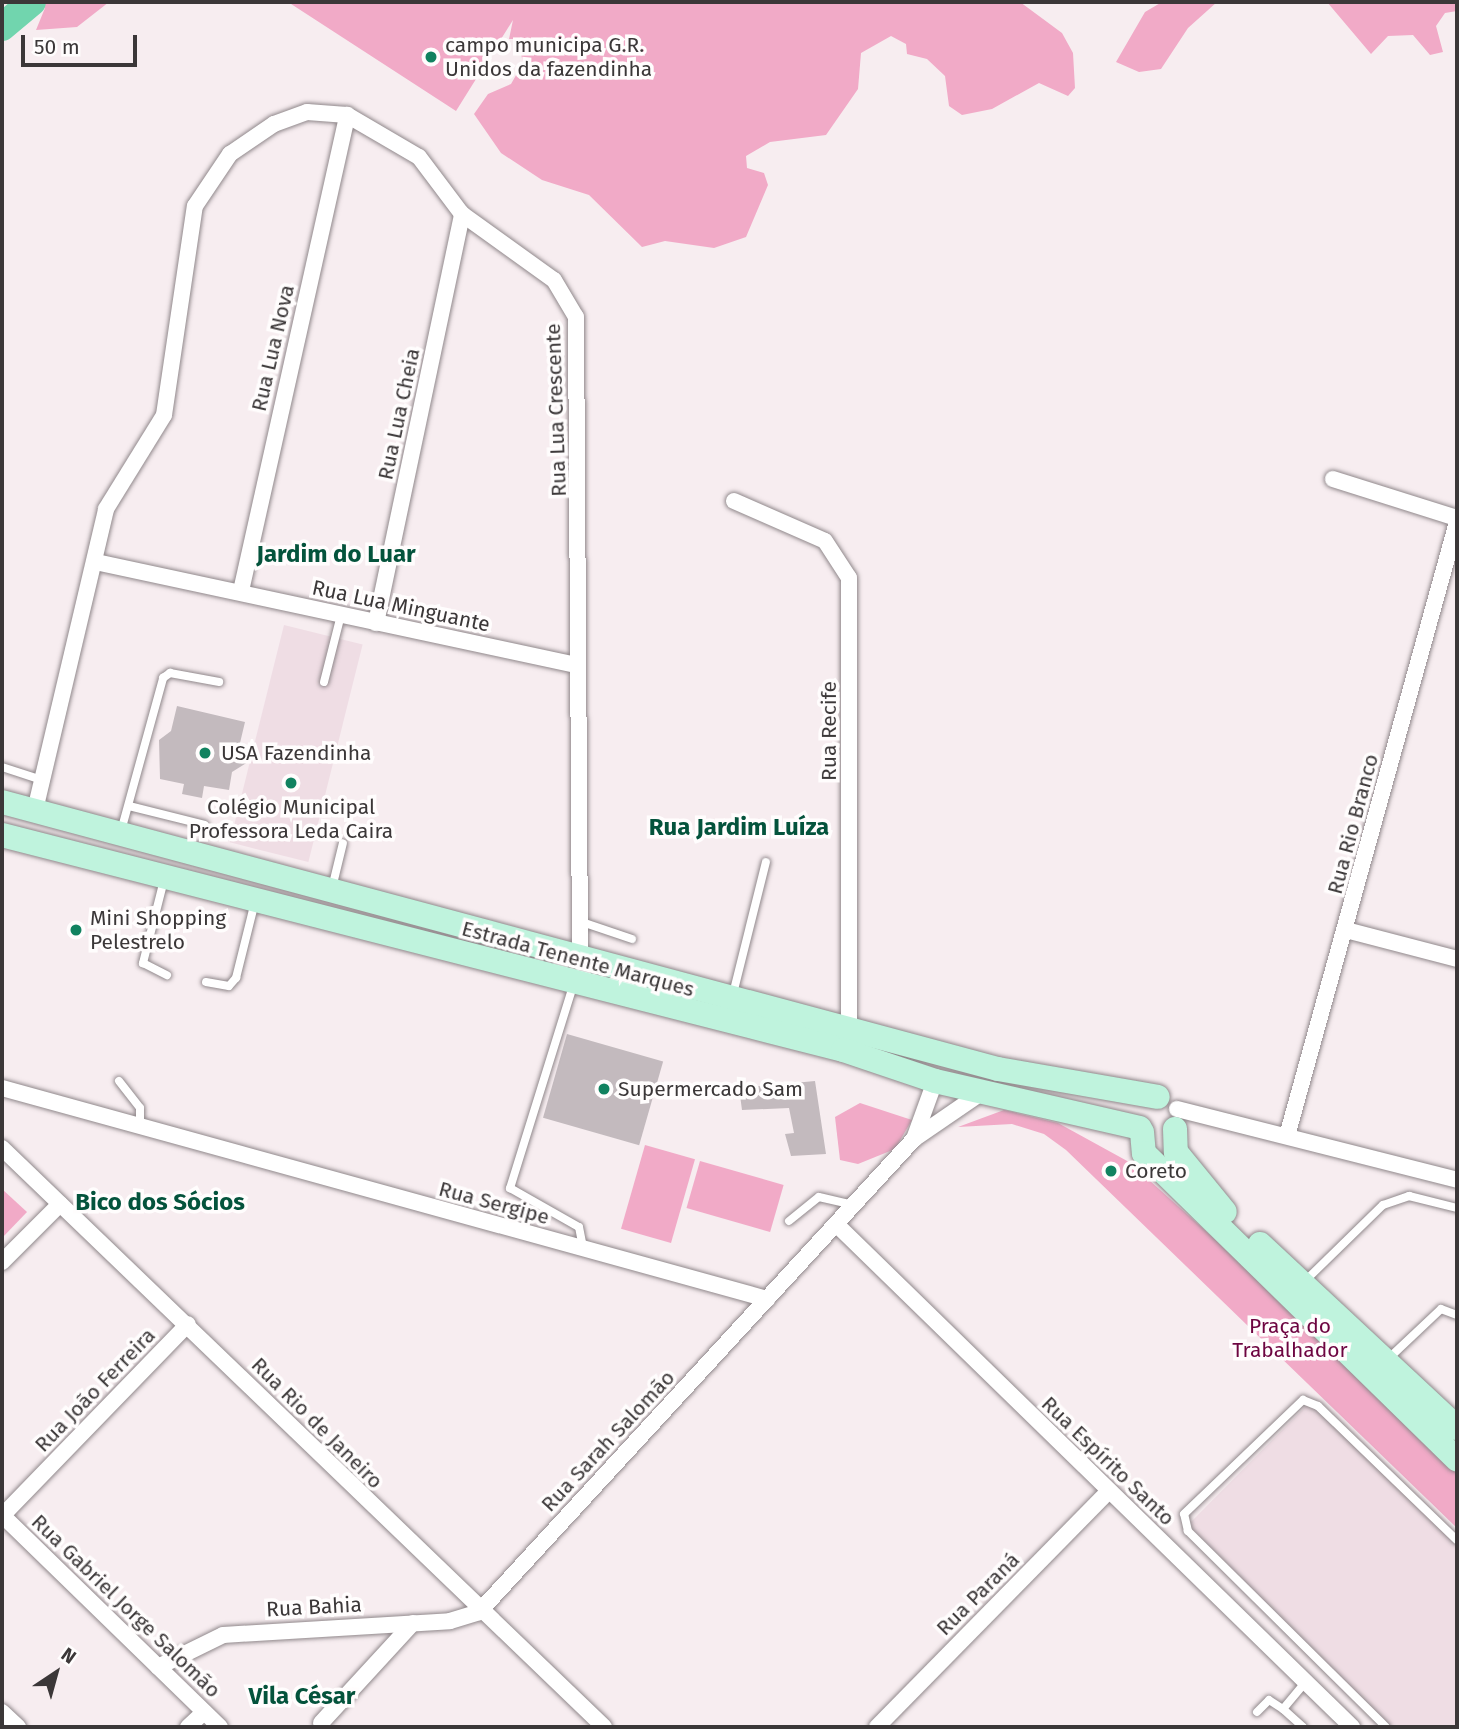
<!DOCTYPE html>
<meta charset="utf-8">
<style>
body{margin:0}
#map{position:relative;width:1459px;height:1729px;overflow:hidden;background:#f7edf0;font-family:"Fira Sans",sans-serif}
div>[style]{position:absolute}
[style*='--x']{left:calc(var(--x)*1px);top:calc(var(--y)*1px);width:calc(var(--w)*1px);rotate:calc(var(--a)*1deg)}
.built>*{inset:0;background:#efdde4;transform-origin:0 0}
.green>*{inset:0;background:#f1aac7;transform-origin:0 0}
.river>*{height:28px;margin:-14px;padding:0 14px;transform-origin:14px;border-radius:14px;background:#71d5ae}
.building>*{inset:0;background:#c3babe;transform-origin:0 0}
.round{border-radius:50%}
.roads{filter:drop-shadow(0 0 2px #90888b) drop-shadow(0 0 2px #90888b)}
.service>*{height:8px;margin:-4px;padding:0 4px;transform-origin:4px;border-radius:4px;background:#fff}
.minor>*{height:16px;margin:-8px;padding:0 8px;transform-origin:8px;border-radius:8px;background:#fff}
.primary>*{height:24px;margin:-12px;padding:0 12px;transform-origin:12px;border-radius:12px;background:#bff3dd}
.dots>*{width:19px;height:19px;translate:-50% -50%;box-sizing:border-box;border:4px solid #fffdfd;border-radius:50%}
span{translate:-50% -50%;white-space:nowrap;text-align:center;line-height:1.15;-webkit-text-stroke:7px #fffdfd;paint-order:stroke}
.poi-label{font-size:21px;color:#3b3738}
.left{translate:0 -50%;text-align:left}
.street-label{font-size:21px;color:#3b3738}
.park-label{font-size:21px;color:#6d0541}
.quarter-label{font-size:24px;color:#04533c;font-weight:700}
.frame{position:absolute;inset:0;border:4px solid #3b3738;pointer-events:none}
.north{position:absolute;left:21px;top:1638px;width:70px;height:70px;-webkit-text-stroke:5px #fffdfd;paint-order:stroke;rotate:36deg;font-size:19px;font-weight:700;line-height:28px;text-align:center;color:#3b3738}
.north::after{content:'';display:block;margin:auto;width:24px;height:32px;background:#3b3738;clip-path:polygon(50% 0,100% 100%,50% 72%,0 100%)}
.scale{position:absolute;left:21px;top:35px;width:116px;height:32px;box-sizing:border-box;border:4px solid #3b3738;border-top:0;padding-left:9px;font-size:21px;line-height:24px;white-space:nowrap;color:#3b3738;-webkit-text-stroke:5px #fffdfd;paint-order:stroke}
</style>
<div id="map">
<div class="built">
<i style="left:284px;top:625px;width:81px;height:224px;rotate:14deg"></i>
<i style="clip-path:polygon(1312px 1400px,1457px 1540px,1457px 1727px,1390px 1727px,1188px 1525px)"></i>
</div>
<div class="green">
<i style="clip-path:polygon(34px 2px,109px 2px,77px 27px,36px 30px,45px 8px)"></i>
<i style="clip-path:polygon(288px 2px,1020px 2px,1062px 33px,1073px 53px,1075px 88px,1068px 96px,1039px 83px,992px 109px,962px 115px,949px 106px,945px 76px,927px 59px,907px 54px,906px 44px,891px 36px,861px 53px,858px 89px,826px 135px,770px 142px,746px 156px,747px 168px,764px 173px,768px 185px,746px 237px,714px 248px,665px 241px,642px 247px,589px 195px,542px 180px,501px 153px,474px 114px,488px 94px,511px 84px,523px 63px,518px 39px,509px 39px,513px 20px,456px 111px)"></i>
<i style="clip-path:polygon(1162px 2px,1217px 2px,1188px 28px,1161px 69px,1139px 72px,1116px 62px,1145px 12px)"></i>
<i style="clip-path:polygon(1327px 2px,1457px 2px,1457px 11px,1445px 13px,1436px 26px,1443px 52px,1430px 55px,1413px 35px,1388px 36px,1371px 54px)"></i>
<i style="clip-path:polygon(860px 1103px,912px 1120px,895px 1149px,858px 1164px,840px 1160px,835px 1117px)"></i>
<i style="clip-path:polygon(1004px 1110px,1058px 1123px,1129px 1162px,1298px 1314px,1457px 1473px,1457px 1528px,1066px 1150px,1044px 1134px,1012px 1124px,958px 1127px)"></i>
<i style="left:645px;top:1145px;width:52px;height:87px;rotate:16deg"></i>
<i style="left:700px;top:1161px;width:87px;height:49px;rotate:16deg"></i>
<i style="clip-path:polygon(2px 1189px,27px 1212px,2px 1238px)"></i>
</div>
<div class="river">
<i style="--x:2;--y:27;--w:39;--a:-40"></i>
</div>
<div class="building">
<i style="clip-path:polygon(177px 706px,245px 722px,240px 743px,248px 762px,232px 772px,229px 790px,204px 786px,202px 798px,182px 794px,184px 784px,160px 779px,159px 740px,171px 731px)"></i>
<i style="left:567px;top:1034px;width:100px;height:87px;rotate:16deg"></i>
<i style="clip-path:polygon(815px 1081px,826px 1154px,791px 1156px,785px 1134px,794px 1133px,789px 1108px,742px 1110px,739px 1088px)"></i>
<i class="round" style="left:1102px;top:1162px;width:18px;height:18px"></i>
</div>
<div class="roads">
<div class="service">
<i style="--x:324;--y:682;--w:69;--a:-75.8"></i>
<i style="--x:2;--y:767;--w:40;--a:18"></i>
<i style="--x:129;--y:806;--w:78;--a:14"></i>
<i style="--x:121;--y:831;--w:159;--a:-74.6"></i>
<i style="--x:163;--y:678;--w:9;--a:-36"></i>
<i style="--x:170;--y:673;--w:50;--a:10.4"></i>
<i style="--x:164;--y:880;--w:86;--a:104.2"></i>
<i style="--x:143;--y:963;--w:27;--a:27"></i>
<i style="--x:332;--y:888;--w:46;--a:-76.3"></i>
<i style="--x:579;--y:921;--w:56;--a:18.8"></i>
<i style="--x:206;--y:982;--w:23;--a:10"></i>
<i style="--x:229;--y:986;--w:11;--a:-49"></i>
<i style="--x:236;--y:978;--w:78;--a:-76"></i>
<i style="--x:573;--y:986;--w:212;--a:107.3"></i>
<i style="--x:510;--y:1188;--w:79;--a:29.5"></i>
<i style="--x:579;--y:1227;--w:21;--a:79"></i>
<i style="--x:733;--y:994;--w:136;--a:-76"></i>
<i style="--x:119;--y:1081;--w:34;--a:52"></i>
<i style="--x:140;--y:1108;--w:19;--a:90"></i>
<i style="--x:789;--y:1221;--w:38;--a:-39"></i>
<i style="--x:819;--y:1197;--w:35;--a:13"></i>
<i style="--x:1305;--y:1281;--w:109;--a:-44.3"></i>
<i style="--x:1383;--y:1205;--w:28;--a:-19"></i>
<i style="--x:1409;--y:1196;--w:49;--a:14"></i>
<i style="--x:1388;--y:1359;--w:73;--a:-43.3"></i>
<i style="--x:1441;--y:1309;--w:17;--a:21"></i>
<i style="--x:1283;--y:1709;--w:27;--a:42"></i>
<i style="--x:1257;--y:1712;--w:17;--a:-45"></i>
<i style="--x:1269;--y:1700;--w:17;--a:33"></i>
<i style="--x:1283;--y:1709;--w:35;--a:-50"></i>
<i style="--x:1386;--y:1727;--w:279;--a:-135.3"></i>
<i style="--x:1188;--y:1531;--w:17;--a:-103"></i>
<i style="--x:1184;--y:1514;--w:165;--a:-43.8"></i>
<i style="--x:1303;--y:1400;--w:16;--a:22"></i>
<i style="--x:1318;--y:1406;--w:193;--a:44"></i>
</div>
<div class="minor">
<i style="--x:1333;--y:479;--w:130;--a:17.5"></i>
<i style="--x:734;--y:501;--w:99;--a:23.7"></i>
<i style="--x:825;--y:541;--w:44;--a:57"></i>
<i style="--x:849;--y:578;--w:451;--a:90"></i>
<i style="--x:96;--y:562;--w:492;--a:12.1"></i>
<i style="--x:241;--y:591;--w:488;--a:-77.4"></i>
<i style="--x:376;--y:623;--w:418;--a:-78.1"></i>
<i style="--x:35;--y:810;--w:309;--a:-76.7"></i>
<i style="--x:106;--y:509;--w:110;--a:-58.3"></i>
<i style="--x:164;--y:415;--w:211;--a:-81.6"></i>
<i style="--x:195;--y:206;--w:63;--a:-56.1"></i>
<i style="--x:230;--y:154;--w:53;--a:-34.3"></i>
<i style="--x:274;--y:124;--w:35;--a:-20"></i>
<i style="--x:307;--y:112;--w:40;--a:4.3"></i>
<i style="--x:347;--y:115;--w:83;--a:30.3"></i>
<i style="--x:419;--y:157;--w:71;--a:53"></i>
<i style="--x:462;--y:214;--w:113;--a:35.7"></i>
<i style="--x:554;--y:280;--w:43;--a:59.3"></i>
<i style="--x:576;--y:317;--w:645;--a:89.64"></i>
<i style="--x:1346;--y:930;--w:115;--a:14.6"></i>
<i style="--x:2;--y:1088;--w:794;--a:15.42"></i>
<i style="--x:1177;--y:1109;--w:289;--a:14.2"></i>
<i style="--x:1287;--y:1136;--w:637;--a:-74.52"></i>
<i style="--x:914;--y:1139;--w:62;--a:-70.1"></i>
<i style="--x:2;--y:1148;--w:835;--a:43.88"></i>
<i style="--x:836;--y:1224;--w:721;--a:44.27"></i>
<i style="--x:2;--y:1262;--w:82;--a:-45"></i>
<i style="--x:2;--y:1515;--w:304;--a:44.2"></i>
<i style="--x:2;--y:1516;--w:267;--a:-45.9"></i>
<i style="--x:158;--y:1667;--w:72;--a:-26.2"></i>
<i style="--x:223;--y:1635;--w:227;--a:-3.5"></i>
<i style="--x:450;--y:1621;--w:30;--a:-17"></i>
<i style="--x:479;--y:1612;--w:643;--a:-47.4"></i>
<i style="--x:914;--y:1139;--w:81;--a:-34.5"></i>
<i style="--x:2;--y:1712;--w:22;--a:43"></i>
<i style="--x:321;--y:1723;--w:136;--a:-47.4"></i>
<i style="--x:188;--y:1727;--w:22;--a:-43"></i>
<i style="--x:877;--y:1727;--w:331;--a:-45.5"></i>
</div>
<div class="primary">
<i style="--x:2;--y:802;--w:1031;--a:15.01"></i>
<i style="--x:998;--y:1069;--w:162;--a:9.9"></i>
<i style="--x:2;--y:835;--w:868;--a:14.34"></i>
<i style="--x:843;--y:1050;--w:97;--a:18.6"></i>
<i style="--x:935;--y:1081;--w:210;--a:12.9"></i>
<i style="--x:1175;--y:1129;--w:23;--a:88"></i>
<i style="--x:1176;--y:1152;--w:77;--a:50.8"></i>
<i style="--x:1142;--y:1132;--w:21;--a:85"></i>
<i style="--x:1144;--y:1153;--w:438;--a:44.4"></i>
<i style="--x:1260;--y:1244;--w:270;--a:43"></i>
</div>
</div>
<div class="dots">
<i style="left:431px;top:57px;background:#118260"></i>
<i style="left:205px;top:753px;background:#118260"></i>
<i style="left:291px;top:783px;background:#118260"></i>
<i style="left:76px;top:930px;background:#118260"></i>
<i style="left:604px;top:1089px;background:#118260"></i>
<i style="left:1111px;top:1171px;background:#118260"></i>
</div>
<div class="poi-label">
<span class="left" style="left:445px;top:57px">campo municipa G.R.<br>Unidos da fazendinha</span>
<span class="left" style="left:221px;top:753px">USA Fazendinha</span>
<span style="left:291px;top:819px">Colégio Municipal<br>Professora Leda Caira</span>
<span class="left" style="left:90px;top:930px">Mini Shopping<br>Pelestrelo</span>
<span class="left" style="left:618px;top:1089px">Supermercado Sam</span>
<span class="left" style="left:1125px;top:1171px">Coreto</span>
</div>
<div class="street-label">
<span style="left:273px;top:348px;rotate:-77deg">Rua Lua Nova</span>
<span style="left:556px;top:410px;rotate:-92deg">Rua Lua Crescente</span>
<span style="left:399px;top:414px;rotate:-78deg">Rua Lua Cheia</span>
<span style="left:401px;top:606px;rotate:12deg">Rua Lua Minguante</span>
<span style="left:829px;top:731px;rotate:-90deg">Rua Recife</span>
<span style="left:1353px;top:824px;rotate:-75deg">Rua Rio Branco</span>
<span style="left:578px;top:959px;rotate:15deg">Estrada Tenente Marques</span>
<span style="left:494px;top:1203px;rotate:15deg">Rua Sergipe</span>
<span style="left:95px;top:1390px;rotate:-46deg">Rua João Ferreira</span>
<span style="left:317px;top:1423px;rotate:45deg">Rua Rio de Janeiro</span>
<span style="left:608px;top:1441px;rotate:-47deg">Rua Sarah Salomão</span>
<span style="left:1108px;top:1461px;rotate:44deg">Rua Espírito Santo</span>
<span style="left:978px;top:1594px;rotate:-45deg">Rua Paraná</span>
<span style="left:126px;top:1606px;rotate:44deg">Rua Gabriel Jorge Salomão</span>
<span style="left:314px;top:1607px;rotate:-3deg">Rua Bahia</span>
</div>
<div class="park-label">
<span style="left:1290px;top:1338px">Praça do<br>Trabalhador</span>
</div>
<div class="quarter-label">
<span style="left:336px;top:555px">Jardim do Luar</span>
<span style="left:739px;top:828px">Rua Jardim Luíza</span>
<span style="left:160px;top:1203px">Bico dos Sócios</span>
<span style="left:302px;top:1697px">Vila César</span>
</div>
<div class="frame"></div>
<div class="north">N</div>
<div class="scale">50 m</div>
</div>
